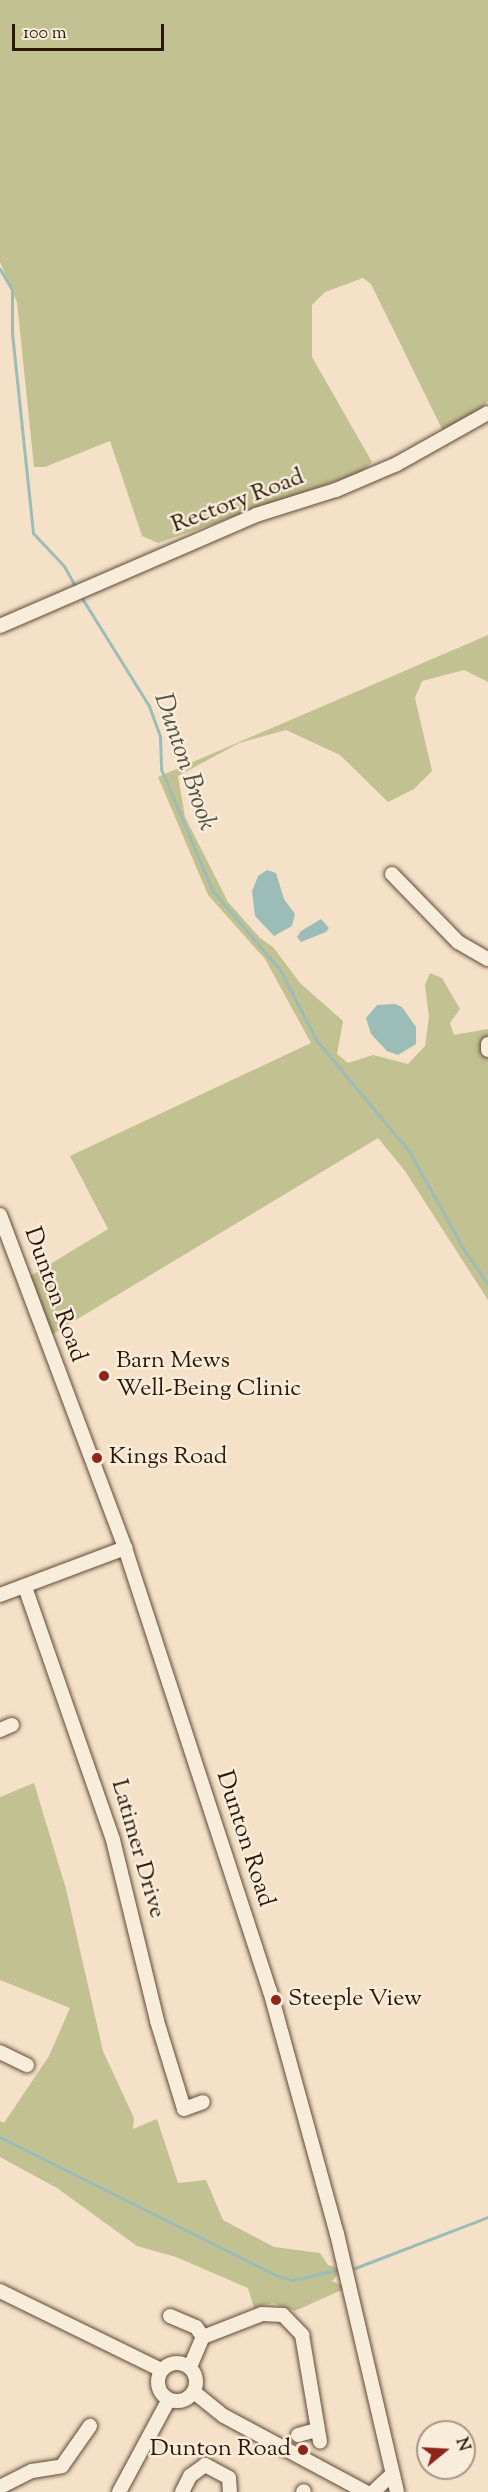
<!DOCTYPE html>
<style>
body{margin:0}
#map{position:relative;width:488px;height:2492px;overflow:hidden;background:#f4e1c7;font-family:"Sorts Mill Goudy",serif}
div>[style]{position:absolute}
[style*='--x']{left:calc(var(--x)*1px);top:calc(var(--y)*1px);width:calc(var(--w)*1px);rotate:calc(var(--a)*1deg)}
.green>*{inset:0;background:#c2c191}
.water>*{inset:0;background:#9cbdb7}
.stream>*{height:3px;margin:-1.5px;padding:0 1.5px;transform-origin:1.5px;border-radius:1.5px;background:#9cbdb7}
.roads{filter:drop-shadow(0 0 2px #604a37) drop-shadow(0 0 2px #604a37)}
.minor>*{height:14px;margin:-7px;padding:0 7px;transform-origin:7px;border-radius:7px;background:#f8ecdb}
.minor>.ring{margin:-7px;padding:0;box-sizing:content-box;background:none;border:14px solid #f8ecdb;border-radius:50%}
.dots>*{width:16px;height:16px;translate:-50% -50%;box-sizing:border-box;border:3px solid #f8ecdb;border-radius:50%}
span{translate:-50% -50%;white-space:nowrap;text-align:center;line-height:1.15;-webkit-text-stroke:5px #f8ecdb;paint-order:stroke}
.street-label{font-size:24px;color:#2e1707}
.poi-label{font-size:24px;color:#2e1707}
.left{translate:0 -50%;text-align:left}
.right{translate:-100% -50%;text-align:right}
.water-label{font-size:26px;color:#545145;font-style:italic}
.north{position:absolute;left:416px;top:2420px;width:60px;height:60px;box-sizing:border-box;background:#f8ecdb;border:2px solid #a79786;border-radius:50%;rotate:72deg;font-size:16px;font-weight:700;line-height:24px;text-align:center;color:#2e1707}
.north::after{content:'';display:block;margin:auto;width:21px;height:27px;background:#8f2418;clip-path:polygon(50% 0,100% 100%,50% 72%,0 100%)}
.scale{position:absolute;left:12px;top:24px;width:152px;height:27px;box-sizing:border-box;border:3px solid #2e1707;border-top:0;padding-left:8px;font-size:18px;line-height:21px;white-space:nowrap;color:#2e1707;-webkit-text-stroke:4px #f8ecdb;paint-order:stroke}
</style>
<div id="map">
<div class="green">
<i style="clip-path:polygon(0 0,488px 0,488px 401px,477px 413px,443px 431px,371px 284px,363px 278px,325px 292px,312px 305px,312px 357px,372px 462px,362px 472px,158px 543px,142px 536px,110px 441px,45px 467px,34px 467px,17px 302px,0 262px)"></i>
<i style="clip-path:polygon(488px 635px,488px 682px,464px 670px,422px 681px,415px 698px,432px 771px,414px 789px,388px 802px,340px 755px,286px 730px,239px 743px,178px 776px,185px 817px,228px 902px,260px 938px,273px 947px,300px 983px,343px 1021px,337px 1054px,348px 1063px,373px 1055px,408px 1064px,425px 1046px,429px 1017px,425px 985px,430px 973px,442px 978px,460px 1009px,450px 1023px,454px 1035px,488px 1029px,488px 1300px,405px 1171px,378px 1138px,46px 1338px,24px 1280px,108px 1229px,70px 1156px,311px 1043px,265px 959px,208px 895px,158px 777px)"></i>
<i style="clip-path:polygon(34px 1783px,66px 1889px,103px 2051px,134px 2118px,133px 2129px,157px 2119px,178px 2183px,206px 2180px,223px 2220px,274px 2247px,320px 2253px,328px 2265px,335px 2267px,337px 2275px,332px 2281px,346px 2288px,295px 2311px,273px 2303px,254px 2308px,248px 2288px,176px 2257px,137px 2246px,57px 2188px,0 2157px,0 2121px,4px 2123px,49px 2056px,70px 2008px,0 1980px,0 1797px)"></i>
</div>
<div class="water">
<i style="clip-path:polygon(267px 870px,276px 873px,284px 899px,295px 914px,292px 926px,274px 936px,255px 916px,252px 891px,258px 876px)"></i>
<i style="clip-path:polygon(321px 919px,329px 928px,326px 932px,301px 942px,297px 937px,301px 931px)"></i>
<i style="clip-path:polygon(395px 1004px,402px 1007px,416px 1027px,416px 1044px,398px 1055px,387px 1051px,371px 1034px,366px 1018px,377px 1005px)"></i>
</div>
<div class="stream">
<i style="--x:0;--y:269;--w:24;--a:60"></i>
<i style="--x:12;--y:290;--w:43;--a:90"></i>
<i style="--x:12;--y:333;--w:201;--a:84"></i>
<i style="--x:33;--y:533;--w:45;--a:46.8"></i>
<i style="--x:64;--y:566;--w:26;--a:61"></i>
<i style="--x:80;--y:595;--w:131;--a:58.1"></i>
<i style="--x:149;--y:706;--w:33;--a:70"></i>
<i style="--x:160;--y:737;--w:32;--a:88"></i>
<i style="--x:161;--y:769;--w:131;--a:67.1"></i>
<i style="--x:212;--y:890;--w:105;--a:49.6"></i>
<i style="--x:280;--y:970;--w:80;--a:62.5"></i>
<i style="--x:317;--y:1041;--w:143;--a:50.1"></i>
<i style="--x:409;--y:1151;--w:113;--a:60.9"></i>
<i style="--x:464;--y:1250;--w:42;--a:54.8"></i>
<i style="--x:0;--y:2137;--w:311;--a:26.6"></i>
<i style="--x:278;--y:2276;--w:15;--a:16"></i>
<i style="--x:292;--y:2280;--w:45;--a:-12.8"></i>
<i style="--x:355;--y:2268;--w:142;--a:-21"></i>
</div>
<div class="roads">
<div class="minor">
<i style="--x:0;--y:626;--w:279;--a:-23.4"></i>
<i style="--x:256;--y:515;--w:84;--a:-17.4"></i>
<i style="--x:336;--y:490;--w:66;--a:-23.1"></i>
<i style="--x:397;--y:464;--w:104;--a:-29.3"></i>
<i style="--x:392;--y:874;--w:95;--a:45.9"></i>
<i style="--x:458;--y:942;--w:34;--a:30"></i>
<i style="--x:488;--y:1044;--w:6;--a:90"></i>
<i style="--x:0;--y:1215;--w:356;--a:69.4"></i>
<i style="--x:125;--y:1548;--w:466;--a:71.9"></i>
<i style="--x:270;--y:1991;--w:252;--a:74.6"></i>
<i style="--x:337;--y:2234;--w:265;--a:76.9"></i>
<i style="--x:25;--y:1587;--w:268;--a:70.8"></i>
<i style="--x:113;--y:1840;--w:186;--a:76.3"></i>
<i style="--x:157;--y:2021;--w:92;--a:72.9"></i>
<i style="--x:184;--y:2109;--w:20;--a:-20"></i>
<i style="--x:0;--y:1595;--w:134;--a:-20.6"></i>
<i style="--x:0;--y:1730;--w:13;--a:-23"></i>
<i style="--x:0;--y:2052;--w:30;--a:26"></i>
<i style="--x:0;--y:2291;--w:179;--a:26.1"></i>
<i style="--x:170;--y:2316;--w:28;--a:23"></i>
<i style="--x:196;--y:2327;--w:12;--a:55"></i>
<i class="ring" style="left:158px;top:2363px;width:24px;height:24px"></i>
<i style="--x:190;--y:2367;--w:33;--a:-67"></i>
<i style="--x:203;--y:2337;--w:63;--a:-21.3"></i>
<i style="--x:262;--y:2314;--w:21;--a:3"></i>
<i style="--x:283;--y:2315;--w:28;--a:46"></i>
<i style="--x:302;--y:2335;--w:108;--a:80.4"></i>
<i style="--x:194;--y:2392;--w:38;--a:39"></i>
<i style="--x:224;--y:2416;--w:161;--a:28.2"></i>
<i style="--x:298;--y:2435;--w:20;--a:-15"></i>
<i style="--x:0;--y:2487;--w:36;--a:-27"></i>
<i style="--x:32;--y:2471;--w:30;--a:-9"></i>
<i style="--x:62;--y:2466;--w:49;--a:-55"></i>
<i style="--x:119;--y:2492;--w:103;--a:-61.7"></i>
<i style="--x:182;--y:2492;--w:18;--a:-63"></i>
<i style="--x:190;--y:2476;--w:19;--a:-36"></i>
<i style="--x:205;--y:2465;--w:27;--a:28"></i>
<i style="--x:229;--y:2478;--w:14;--a:86"></i>
<i style="--x:303;--y:2492;--w:1;--a:-45"></i>
<i style="--x:373;--y:2492;--w:26;--a:-43"></i>
</div>
</div>
<div class="dots">
<i style="left:104px;top:1376px;background:#8f2418"></i>
<i style="left:97px;top:1458px;background:#8f2418"></i>
<i style="left:276px;top:2000px;background:#8f2418"></i>
<i style="left:303px;top:2450px;background:#8f2418"></i>
</div>
<div class="street-label">
<span style="left:238px;top:502px;rotate:-21deg">Rectory Road</span>
<span style="left:54px;top:1295px;rotate:70deg">Dunton Road</span>
<span style="left:244px;top:1839px;rotate:72deg">Dunton Road</span>
<span style="left:137px;top:1849px;rotate:74deg">Latimer Drive</span>
</div>
<div class="poi-label">
<span class="left" style="left:116px;top:1376px">Barn Mews<br>Well-Being Clinic</span>
<span class="left" style="left:109px;top:1458px">Kings Road</span>
<span class="left" style="left:288px;top:2000px">Steeple View</span>
<span class="right" style="left:291px;top:2450px">Dunton Road</span>
</div>
<div class="water-label">
<span style="left:184px;top:762px;rotate:71deg">Dunton Brook</span>
</div>
<div class="north">N</div>
<div class="scale">100 m</div>
</div>
